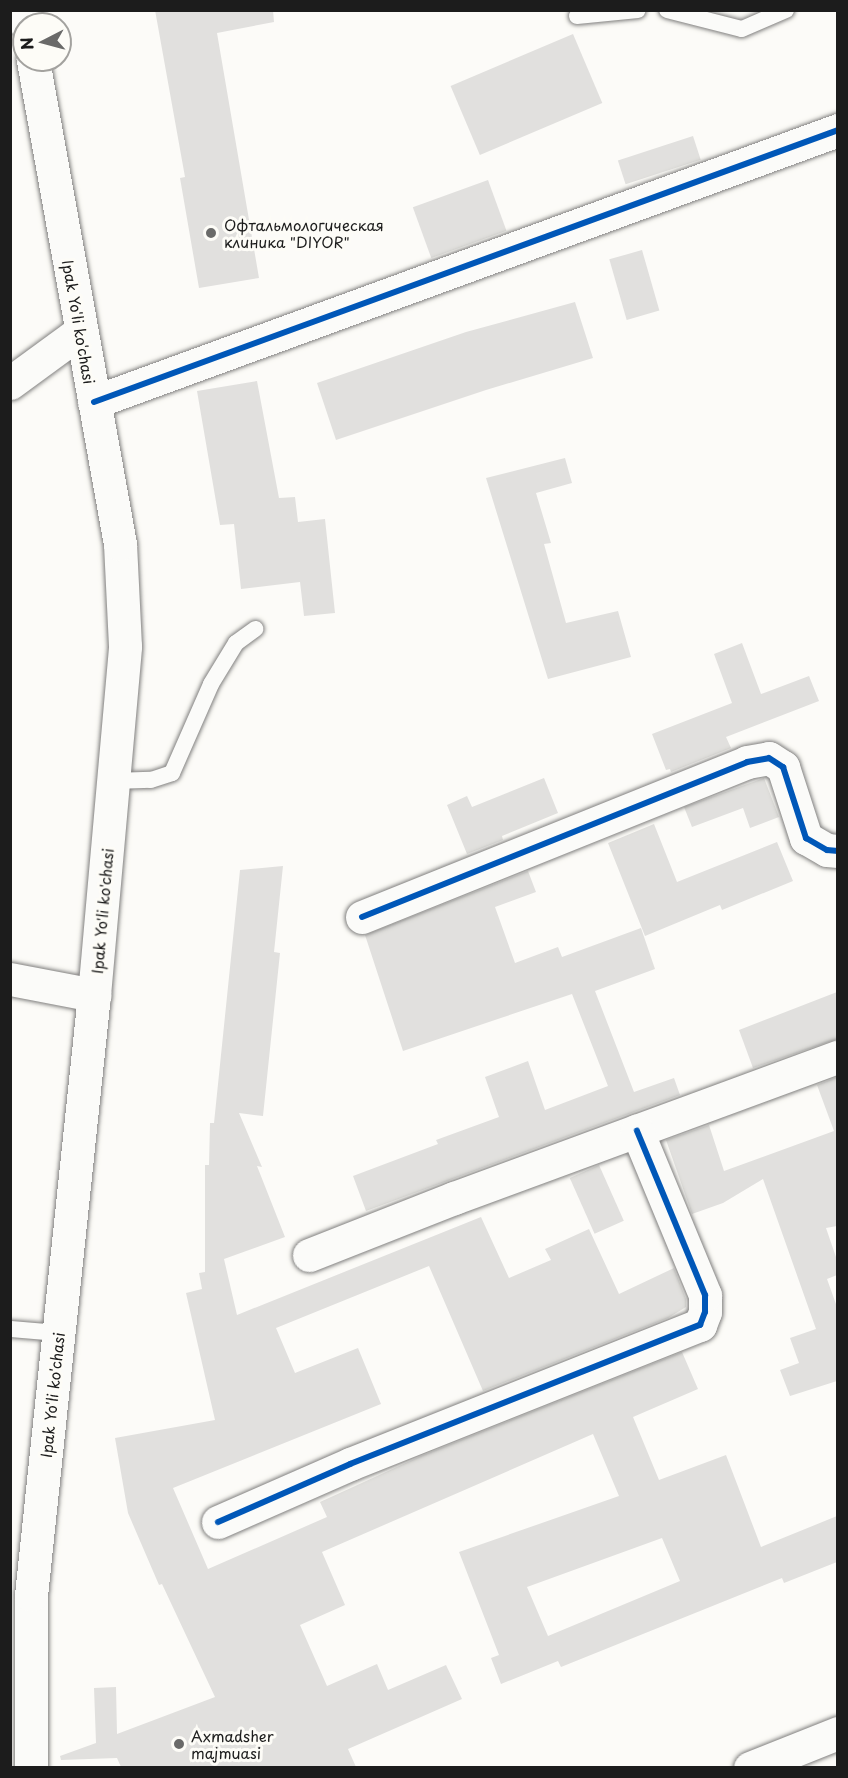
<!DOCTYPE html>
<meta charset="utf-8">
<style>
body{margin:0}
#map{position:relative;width:848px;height:1778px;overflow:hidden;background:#fcfbf8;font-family:"Playpen Sans",sans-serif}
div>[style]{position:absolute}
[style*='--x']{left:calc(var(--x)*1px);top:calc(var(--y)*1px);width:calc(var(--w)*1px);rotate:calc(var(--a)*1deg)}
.building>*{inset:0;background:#e1e0de;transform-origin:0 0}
.roads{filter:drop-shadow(0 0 2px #81807f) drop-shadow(0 0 2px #81807f)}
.service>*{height:16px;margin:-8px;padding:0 8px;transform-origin:8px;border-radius:8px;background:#fbfbf9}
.minor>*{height:33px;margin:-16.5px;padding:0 16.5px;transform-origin:16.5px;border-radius:16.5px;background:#fbfbf9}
.tertiary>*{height:33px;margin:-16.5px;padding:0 16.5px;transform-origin:16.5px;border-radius:16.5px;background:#fbfbf9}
.secondary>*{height:33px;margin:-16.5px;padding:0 16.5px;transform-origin:16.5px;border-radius:16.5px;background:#fbfbf9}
.cycleway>*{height:6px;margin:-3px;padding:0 3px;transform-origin:3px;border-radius:3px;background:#0057b8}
.dots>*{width:16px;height:16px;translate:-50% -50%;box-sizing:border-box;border:3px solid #fdfcf7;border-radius:50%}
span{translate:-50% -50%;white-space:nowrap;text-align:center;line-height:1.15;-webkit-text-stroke:6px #fdfcf7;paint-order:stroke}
.poi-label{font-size:15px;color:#1c1c1c}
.left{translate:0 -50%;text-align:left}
.street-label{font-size:15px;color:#1c1c1c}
.frame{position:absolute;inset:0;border:12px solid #1c1c1c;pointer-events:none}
.north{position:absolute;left:12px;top:12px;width:60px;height:60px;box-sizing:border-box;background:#fdfcf7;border:2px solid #a3a29f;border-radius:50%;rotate:264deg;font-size:16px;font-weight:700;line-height:24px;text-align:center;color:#1c1c1c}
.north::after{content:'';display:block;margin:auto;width:21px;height:27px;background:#6a6a69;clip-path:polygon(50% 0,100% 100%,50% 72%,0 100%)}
</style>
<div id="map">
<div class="building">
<i style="clip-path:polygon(155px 10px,273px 10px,274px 22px,217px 33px,259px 278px,199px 288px,180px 178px,185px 177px)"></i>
<i style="left:573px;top:34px;width:75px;height:133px;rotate:67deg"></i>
<i style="left:693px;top:136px;width:25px;height:79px;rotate:72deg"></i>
<i style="left:488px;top:180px;width:54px;height:80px;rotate:70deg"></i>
<i style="left:642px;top:250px;width:63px;height:34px;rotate:74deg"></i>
<i style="clip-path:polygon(575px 302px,593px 358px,486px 390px,336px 440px,317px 383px,466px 332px)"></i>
<i style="clip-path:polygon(257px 381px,279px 498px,295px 497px,298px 522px,325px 519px,335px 613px,304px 616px,300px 582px,241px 589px,234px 524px,220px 525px,197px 391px)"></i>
<i style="clip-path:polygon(565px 458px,572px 483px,536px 493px,551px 543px,544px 544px,566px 623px,618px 611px,631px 657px,548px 679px,486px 478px)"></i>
<i style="clip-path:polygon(742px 643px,761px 694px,809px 676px,819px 701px,726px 737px,731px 748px,671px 772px,670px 769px,666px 770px,652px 734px,732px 703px,714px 654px)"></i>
<i style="clip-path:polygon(544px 778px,558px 813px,502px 836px,503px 840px,467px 854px,447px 805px,467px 796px,472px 807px)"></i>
<i style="clip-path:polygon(764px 778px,779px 817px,750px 828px,743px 808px,692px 827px,684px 807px)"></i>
<i style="clip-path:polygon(654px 824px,677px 882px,777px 842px,793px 881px,722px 910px,720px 905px,645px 936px,608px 843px)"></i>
<i style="clip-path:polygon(evenodd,283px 866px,274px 952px,280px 953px,263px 1116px,239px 1113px,262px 1167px,257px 1166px,285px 1237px,224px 1259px,237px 1315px,481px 1217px,509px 1278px,551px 1260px,545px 1249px,589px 1229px,619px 1294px,674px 1268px,686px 1299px,686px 1307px,668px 1318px,483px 1391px,429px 1266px,276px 1328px,295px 1373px,358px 1348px,381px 1404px,173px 1488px,208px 1569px,327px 1517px,320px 1502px,421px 1456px,682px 1352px,698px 1389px,633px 1417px,659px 1480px,726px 1455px,761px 1547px,837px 1516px,837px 1562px,784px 1583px,782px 1578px,561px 1667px,558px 1661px,501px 1684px,491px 1658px,499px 1655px,459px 1552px,619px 1496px,593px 1434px,322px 1552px,345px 1605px,300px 1625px,327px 1686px,377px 1664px,388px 1690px,446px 1665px,462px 1699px,348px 1749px,356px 1767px,121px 1767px,117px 1758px,61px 1760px,60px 1756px,96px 1743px,94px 1688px,116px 1687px,117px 1734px,215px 1697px,162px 1584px,159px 1585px,128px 1513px,115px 1438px,215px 1420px,186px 1293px,202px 1289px,199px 1273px,205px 1272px,205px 1165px,209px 1165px,210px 1123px,214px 1123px,240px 870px,283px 866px,662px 1538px,680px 1581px,548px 1636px,527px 1587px,662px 1538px)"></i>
<i style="clip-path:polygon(528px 871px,536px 892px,495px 907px,515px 963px,558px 947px,562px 957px,641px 928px,655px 969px,595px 991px,634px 1092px,674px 1078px,680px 1095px,366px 1211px,353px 1176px,438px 1144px,436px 1140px,499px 1117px,485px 1077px,528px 1061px,545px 1110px,608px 1086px,572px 994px,403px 1051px,365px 935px)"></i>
<i style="clip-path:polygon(837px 992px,837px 1039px,753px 1068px,739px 1030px)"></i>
<i style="clip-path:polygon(837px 1077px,837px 1226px,826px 1228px,837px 1260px,837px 1275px,827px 1279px,837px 1307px,837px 1381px,790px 1396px,780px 1370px,799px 1363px,790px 1338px,816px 1329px,763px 1179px,723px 1203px,692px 1214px,666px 1140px,709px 1125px,724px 1171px,834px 1131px,817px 1085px)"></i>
<i style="left:599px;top:1165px;width:61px;height:32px;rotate:66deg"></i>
</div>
<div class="roads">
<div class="service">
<i style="--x:667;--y:10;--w:77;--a:14.2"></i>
<i style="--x:742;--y:29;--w:48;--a:-23.4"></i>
<i style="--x:577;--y:16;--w:61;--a:-5.6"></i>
<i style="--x:113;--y:781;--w:38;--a:-2"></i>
<i style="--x:151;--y:780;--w:22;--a:-18"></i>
<i style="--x:172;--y:773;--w:97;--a:-66.3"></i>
<i style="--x:211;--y:684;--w:48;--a:-58.6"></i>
<i style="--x:236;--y:643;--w:24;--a:-36"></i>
<i style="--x:10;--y:1329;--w:49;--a:4.7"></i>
</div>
<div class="minor">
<i style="--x:10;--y:383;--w:88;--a:-36.2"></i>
<i style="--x:362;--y:917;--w:415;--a:-21.9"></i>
<i style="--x:747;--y:762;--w:22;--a:-10"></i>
<i style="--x:769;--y:758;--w:17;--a:33"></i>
<i style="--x:783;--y:767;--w:75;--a:72.1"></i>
<i style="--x:806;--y:838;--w:24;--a:30"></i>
<i style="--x:827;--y:850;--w:11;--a:5"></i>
<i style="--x:10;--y:979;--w:86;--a:10.8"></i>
<i style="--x:309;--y:1255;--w:156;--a:-21.5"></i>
<i style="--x:454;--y:1198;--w:409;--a:-20.2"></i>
<i style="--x:218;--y:1522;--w:144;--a:-23.7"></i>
<i style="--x:350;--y:1464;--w:377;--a:-21.7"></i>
<i style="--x:700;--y:1325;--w:14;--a:-69"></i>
<i style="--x:705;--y:1312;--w:17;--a:-90"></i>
<i style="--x:705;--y:1295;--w:178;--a:-112.5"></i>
</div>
<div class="tertiary">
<i style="--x:94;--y:402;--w:792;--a:-20.08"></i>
</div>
<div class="secondary">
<i style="--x:24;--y:10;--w:14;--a:82"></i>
<i style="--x:31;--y:1768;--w:173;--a:-90"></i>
<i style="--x:31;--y:1595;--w:603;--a:-84.01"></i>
<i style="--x:94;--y:995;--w:350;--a:-84.9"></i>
<i style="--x:125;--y:646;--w:102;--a:-92.8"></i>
<i style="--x:120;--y:544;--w:492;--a:-100.2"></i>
<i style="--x:750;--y:1768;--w:95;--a:-21.7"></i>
</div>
</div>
<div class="cycleway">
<i style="--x:94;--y:402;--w:792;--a:-20.08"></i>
<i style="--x:362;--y:917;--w:415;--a:-21.9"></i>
<i style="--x:747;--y:762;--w:22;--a:-10"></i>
<i style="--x:769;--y:758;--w:17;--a:33"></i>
<i style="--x:783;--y:767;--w:75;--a:72.1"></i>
<i style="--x:806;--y:838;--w:24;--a:30"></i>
<i style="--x:827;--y:850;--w:11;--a:5"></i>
<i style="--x:218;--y:1522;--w:144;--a:-23.7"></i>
<i style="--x:350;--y:1464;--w:377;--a:-21.7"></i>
<i style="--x:700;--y:1325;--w:14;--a:-69"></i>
<i style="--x:705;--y:1312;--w:17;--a:-90"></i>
<i style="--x:705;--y:1295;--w:178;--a:-112.5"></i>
</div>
<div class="dots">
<i style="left:211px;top:233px;background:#6a6a69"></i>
<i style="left:179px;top:1744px;background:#6a6a69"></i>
</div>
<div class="poi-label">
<span class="left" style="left:224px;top:233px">Офтальмологическая<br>клиника "DIYOR"</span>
<span class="left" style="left:191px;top:1744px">Axmadsher<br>majmuasi</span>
</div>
<div class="street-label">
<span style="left:79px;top:322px;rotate:80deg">Ipak Yo'li ko'chasi</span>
<span style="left:102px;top:911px;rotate:-85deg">Ipak Yo'li ko'chasi</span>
<span style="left:52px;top:1395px;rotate:-84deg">Ipak Yo'li ko'chasi</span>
</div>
<div class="frame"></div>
<div class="north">N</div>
</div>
